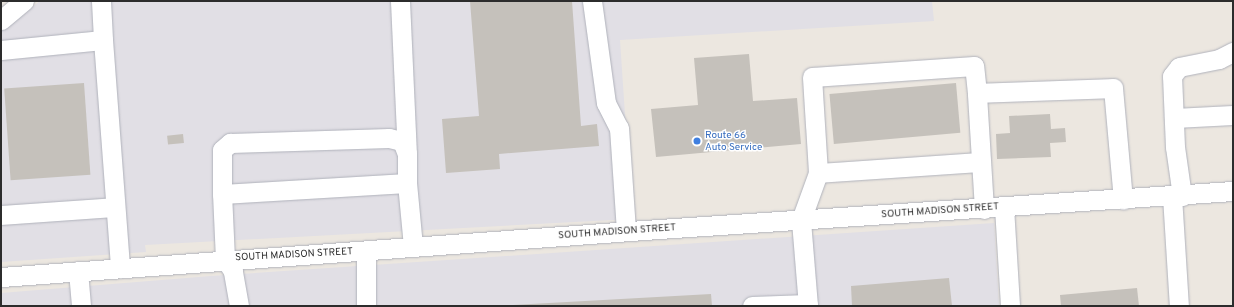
<!DOCTYPE html>
<style>
body{margin:0}
#map{position:relative;width:1234px;height:307px;overflow:hidden;background:#ece7e0;font-family:Overpass,sans-serif}
div>[style]{position:absolute}
[style*='--x']{left:calc(var(--x)*1px);top:calc(var(--y)*1px);width:calc(var(--w)*1px);rotate:calc(var(--a)*1deg)}
.industrial>*{inset:0;background:#e1dfe5}
.building>*{inset:0;background:#c5c1bb;transform-origin:0 0}
.roads{filter:drop-shadow(0 0 1px #b0b2bb) drop-shadow(0 0 1px #b0b2bb)}
.minor>*{height:19px;margin:-9.5px;padding:0 9.5px;transform-origin:9.5px;border-radius:9.5px;background:#fff}
.dots>*{width:11px;height:11px;translate:-50% -50%;box-sizing:border-box;border:2px solid #fff;border-radius:50%}
span{translate:-50% -50%;white-space:nowrap;text-align:center;line-height:1.15;-webkit-text-stroke:3px #fff;paint-order:stroke}
.shop-label{font-size:10px;color:#366cbe}
.left{translate:0 -50%;text-align:left}
.street-label{font-size:10px;color:#2c2c2c}
.frame{position:absolute;inset:0;border:2px solid #2c2c2c;pointer-events:none}
</style>
<div id="map">
<div class="industrial">
<i style="clip-path:polygon(40px 1px,932px 1px,934px 21px,620px 40px,632px 219px,145px 245px,146px 252px,1px 262px,1px 31px)"></i>
<i style="clip-path:polygon(994px 223px,999px 306px,1px 306px,1px 293px,211px 276px)"></i>
</div>
<div class="building">
<i style="clip-path:polygon(470px 1px,572px 1px,581px 126px,597px 124px,599px 146px,499px 154px,500px 169px,446px 173px,442px 119px,479px 116px)"></i>
<i style="clip-path:polygon(749px 54px,753px 101px,797px 98px,801px 144px,656px 157px,651px 109px,698px 105px,694px 58px)"></i>
<i style="left:84px;top:83px;width:92px;height:80px;rotate:86deg"></i>
<i style="left:956px;top:83px;width:50px;height:127px;rotate:85deg"></i>
<i style="clip-path:polygon(1050px 114px,1051px 129px,1065px 128px,1066px 142px,1050px 143px,1051px 157px,997px 159px,996px 134px,1010px 133px,1009px 116px)"></i>
<i style="left:183px;top:134px;width:9px;height:16px;rotate:84deg"></i>
<i style="clip-path:polygon(949px 278px,952px 306px,852px 306px,851px 286px)"></i>
<i style="clip-path:polygon(1137px 288px,1139px 306px,1061px 306px,1060px 295px)"></i>
<i style="clip-path:polygon(711px 294px,712px 306px,513px 306px,513px 305px)"></i>
</div>
<div class="roads">
<div class="minor">
<i style="--x:101;--y:1;--w:39;--a:87"></i>
<i style="--x:400;--y:1;--w:152;--a:87.4"></i>
<i style="--x:592;--y:1;--w:103;--a:82.2"></i>
<i style="--x:606;--y:103;--w:28;--a:63"></i>
<i style="--x:619;--y:128;--w:103;--a:86.1"></i>
<i style="--x:1;--y:20;--w:30;--a:-40"></i>
<i style="--x:1;--y:50;--w:102;--a:-5.6"></i>
<i style="--x:103;--y:40;--w:229;--a:85.7"></i>
<i style="--x:977;--y:93;--w:27;--a:-96"></i>
<i style="--x:974;--y:66;--w:162;--a:176.1"></i>
<i style="--x:812;--y:77;--w:96;--a:86.4"></i>
<i style="--x:818;--y:173;--w:163;--a:-3.9"></i>
<i style="--x:1174;--y:118;--w:59;--a:-2.9"></i>
<i style="--x:222;--y:194;--w:44;--a:-90"></i>
<i style="--x:222;--y:150;--w:11;--a:-41"></i>
<i style="--x:230;--y:143;--w:159;--a:-1.8"></i>
<i style="--x:389;--y:138;--w:13;--a:13"></i>
<i style="--x:402;--y:141;--w:14;--a:69"></i>
<i style="--x:407;--y:154;--w:29;--a:90"></i>
<i style="--x:1172;--y:196;--w:110;--a:86.4"></i>
<i style="--x:1182;--y:196;--w:49;--a:-98.1"></i>
<i style="--x:1175;--y:147;--w:71;--a:-92.4"></i>
<i style="--x:1172;--y:76;--w:11;--a:-52"></i>
<i style="--x:1179;--y:67;--w:41;--a:-11.3"></i>
<i style="--x:1219;--y:59;--w:16;--a:-27"></i>
<i style="--x:1004;--y:207;--w:99;--a:86.5"></i>
<i style="--x:984;--y:209;--w:116;--a:-93.5"></i>
<i style="--x:977;--y:93;--w:136;--a:-2.1"></i>
<i style="--x:1113;--y:88;--w:112;--a:84.9"></i>
<i style="--x:1;--y:215;--w:114;--a:-4"></i>
<i style="--x:366;--y:251;--w:55;--a:90"></i>
<i style="--x:78;--y:271;--w:35;--a:85"></i>
<i style="--x:1;--y:277;--w:645;--a:-4.18"></i>
<i style="--x:644;--y:230;--w:590;--a:-3.79"></i>
<i style="--x:239;--y:306;--w:36;--a:-100"></i>
<i style="--x:233;--y:271;--w:14;--a:-124"></i>
<i style="--x:225;--y:259;--w:65;--a:-92.6"></i>
<i style="--x:222;--y:194;--w:185;--a:-3.4"></i>
<i style="--x:407;--y:183;--w:64;--a:84.6"></i>
<i style="--x:752;--y:306;--w:56;--a:-2"></i>
<i style="--x:808;--y:306;--w:86;--a:-94.7"></i>
<i style="--x:801;--y:220;--w:50;--a:-70.1"></i>
</div>
</div>
<div class="dots">
<i style="left:697px;top:141px;background:#3f7fe0"></i>
</div>
<div class="shop-label">
<span class="left" style="left:705px;top:141px">Route 66<br>Auto Service</span>
</div>
<div class="street-label">
<span style="left:940px;top:211px;rotate:-4deg">SOUTH MADISON STREET</span>
<span style="left:617px;top:232px;rotate:-4deg">SOUTH MADISON STREET</span>
<span style="left:294px;top:255px;rotate:-3deg">SOUTH MADISON STREET</span>
</div>
<div class="frame"></div>
</div>
